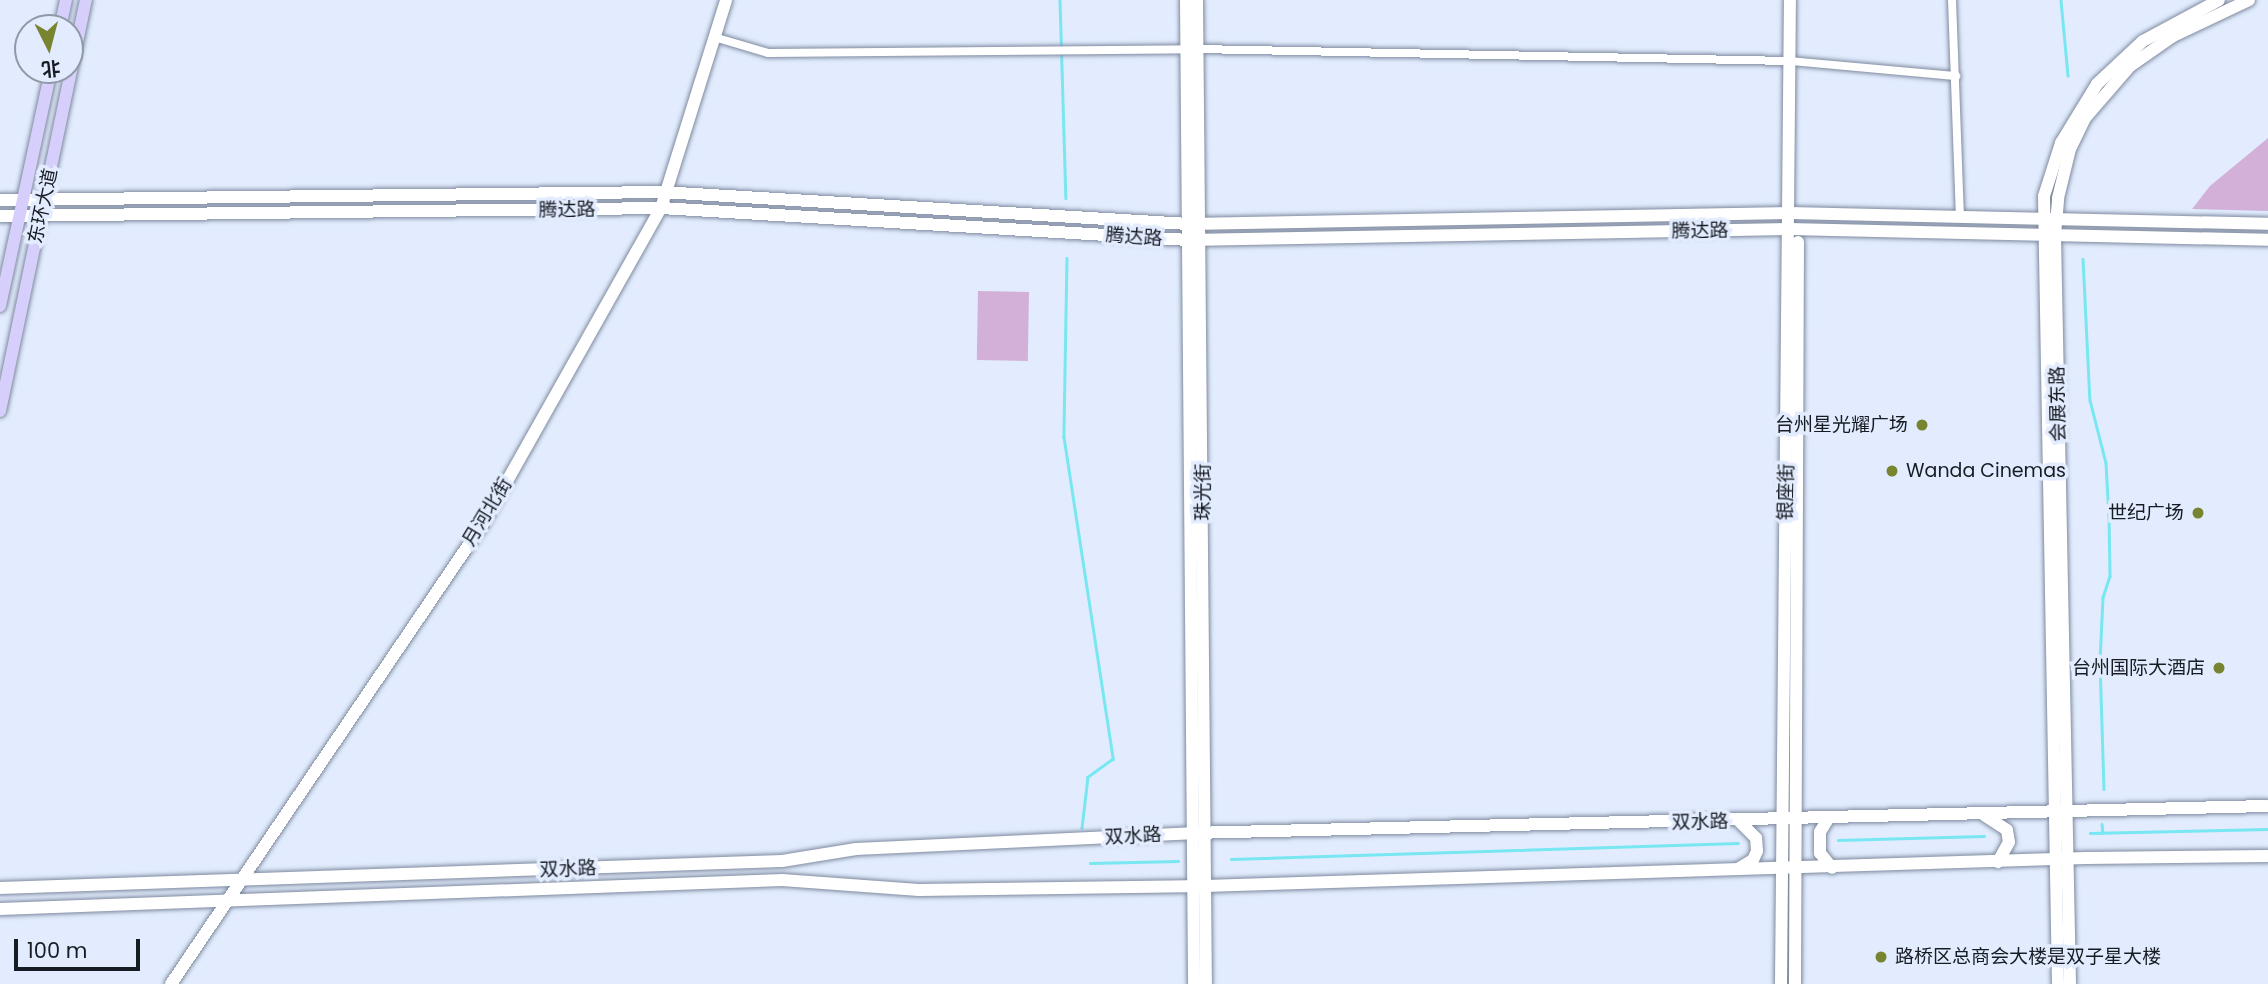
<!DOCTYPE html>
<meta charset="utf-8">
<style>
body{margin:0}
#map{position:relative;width:2268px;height:984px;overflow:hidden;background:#e2ecfe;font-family:Poppins,"Noto Sans SC",sans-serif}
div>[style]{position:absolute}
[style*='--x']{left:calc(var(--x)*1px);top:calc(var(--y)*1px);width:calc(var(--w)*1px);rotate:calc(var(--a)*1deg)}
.green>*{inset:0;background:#d2b0d8;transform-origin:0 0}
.stream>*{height:2.5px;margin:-1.25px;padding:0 1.25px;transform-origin:1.25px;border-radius:1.25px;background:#78e7f1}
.roads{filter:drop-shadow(0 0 2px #7f8a9f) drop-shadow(0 0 2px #7f8a9f)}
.street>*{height:8px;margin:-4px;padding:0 4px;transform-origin:4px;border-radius:4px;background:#fff}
.secondary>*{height:12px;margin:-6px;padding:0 6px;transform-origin:6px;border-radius:6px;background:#fff}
.primary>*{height:12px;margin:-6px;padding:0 6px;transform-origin:6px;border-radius:6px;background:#d6cefb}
.dots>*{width:19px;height:19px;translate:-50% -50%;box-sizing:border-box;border:4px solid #e2ecfe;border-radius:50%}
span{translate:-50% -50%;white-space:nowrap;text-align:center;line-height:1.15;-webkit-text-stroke:7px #e2ecfe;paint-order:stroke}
.street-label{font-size:19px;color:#171b23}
.poi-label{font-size:19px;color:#171b23}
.right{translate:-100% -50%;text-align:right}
.left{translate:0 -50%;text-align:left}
.north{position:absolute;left:14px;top:14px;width:70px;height:70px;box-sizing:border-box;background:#e2ecfe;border:2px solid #9198a6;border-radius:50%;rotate:174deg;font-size:19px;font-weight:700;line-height:28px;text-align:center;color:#171b23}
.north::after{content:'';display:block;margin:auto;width:24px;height:32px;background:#798430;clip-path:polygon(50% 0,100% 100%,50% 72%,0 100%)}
.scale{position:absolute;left:14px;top:939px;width:126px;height:32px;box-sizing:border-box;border:4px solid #171b23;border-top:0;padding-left:9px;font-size:21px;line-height:24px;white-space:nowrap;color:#171b23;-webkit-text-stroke:5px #e2ecfe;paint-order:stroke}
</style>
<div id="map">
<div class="green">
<i style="clip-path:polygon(2268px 138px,2268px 211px,2192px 209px,2210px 186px)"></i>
<i style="left:978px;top:291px;width:51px;height:69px;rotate:1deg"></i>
</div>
<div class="stream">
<i style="--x:1060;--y:0;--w:198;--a:88.3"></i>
<i style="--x:2061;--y:0;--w:76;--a:84.7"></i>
<i style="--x:1067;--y:258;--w:179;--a:91"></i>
<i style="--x:1064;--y:437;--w:326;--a:81.3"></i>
<i style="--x:1113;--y:759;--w:31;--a:144"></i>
<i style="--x:1088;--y:777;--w:51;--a:96.7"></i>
<i style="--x:2083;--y:259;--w:141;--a:87.2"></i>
<i style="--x:2090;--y:400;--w:65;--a:75.7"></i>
<i style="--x:2106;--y:463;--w:53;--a:86.8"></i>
<i style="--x:2109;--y:516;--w:60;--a:89"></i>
<i style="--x:2110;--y:576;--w:23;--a:108"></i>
<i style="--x:2103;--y:598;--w:64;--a:92.7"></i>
<i style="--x:2100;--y:662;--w:127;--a:88.2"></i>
<i style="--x:2102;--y:824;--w:9;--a:84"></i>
<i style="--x:2090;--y:833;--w:178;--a:-1.3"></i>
<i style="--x:1838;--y:840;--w:146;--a:-1.6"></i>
<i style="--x:1231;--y:859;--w:507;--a:-1.81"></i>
<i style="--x:1090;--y:863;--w:88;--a:-1.3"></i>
</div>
<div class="roads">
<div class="street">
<i style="--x:1952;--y:0;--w:217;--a:87.9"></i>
<i style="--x:714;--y:37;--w:56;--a:16.5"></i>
<i style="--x:768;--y:53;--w:429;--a:-0.5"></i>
<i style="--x:1197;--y:49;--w:593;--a:1.16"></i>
<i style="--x:1790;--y:61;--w:167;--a:5.2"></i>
</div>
<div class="secondary">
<i style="--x:1186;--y:0;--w:984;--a:89.53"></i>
<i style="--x:1197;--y:0;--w:984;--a:89.48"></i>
<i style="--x:0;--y:200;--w:661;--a:-0.69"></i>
<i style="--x:661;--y:192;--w:529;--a:3.47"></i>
<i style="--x:1189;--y:224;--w:601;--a:-1.05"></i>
<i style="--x:1790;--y:213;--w:478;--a:1.3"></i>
<i style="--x:0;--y:216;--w:661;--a:-0.69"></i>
<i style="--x:661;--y:208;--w:529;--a:3.47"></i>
<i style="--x:1189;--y:240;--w:600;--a:-1.05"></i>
<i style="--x:1789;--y:229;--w:479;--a:1.3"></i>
<i style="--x:1984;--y:815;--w:27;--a:33"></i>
<i style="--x:2007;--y:830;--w:12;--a:81"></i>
<i style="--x:2009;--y:842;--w:23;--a:119"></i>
<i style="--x:1828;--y:819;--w:15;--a:122"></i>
<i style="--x:1820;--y:832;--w:21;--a:90"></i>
<i style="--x:1820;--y:853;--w:19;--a:51"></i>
<i style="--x:1738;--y:869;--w:17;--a:-31"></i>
<i style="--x:1753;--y:860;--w:10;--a:-66"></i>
<i style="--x:1757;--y:851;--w:13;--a:-94"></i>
<i style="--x:1756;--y:838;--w:24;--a:-135"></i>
<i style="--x:0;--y:888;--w:782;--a:-1.98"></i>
<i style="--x:782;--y:861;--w:75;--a:-9.2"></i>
<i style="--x:856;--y:849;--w:336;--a:-2.7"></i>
<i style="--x:1192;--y:833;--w:1076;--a:-1.44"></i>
<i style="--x:0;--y:909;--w:783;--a:-2.12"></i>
<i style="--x:782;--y:880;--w:137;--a:4.2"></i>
<i style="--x:919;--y:890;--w:286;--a:-0.8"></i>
<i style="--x:1205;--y:886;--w:881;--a:-1.82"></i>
<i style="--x:2086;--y:858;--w:182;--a:-0.6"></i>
<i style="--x:171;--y:984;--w:558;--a:-55.88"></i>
<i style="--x:484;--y:522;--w:360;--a:-60.6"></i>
<i style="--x:661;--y:208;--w:218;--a:-72.6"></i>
<i style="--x:1781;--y:984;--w:984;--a:-89.48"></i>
<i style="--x:1795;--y:984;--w:742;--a:-89.77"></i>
<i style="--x:2058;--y:984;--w:788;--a:-91.02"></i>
<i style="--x:2044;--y:196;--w:56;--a:-72.2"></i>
<i style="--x:2061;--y:143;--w:69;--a:-58.6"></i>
<i style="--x:2097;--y:84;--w:63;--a:-43.1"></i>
<i style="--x:2143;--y:41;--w:86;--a:-28.3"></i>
<i style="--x:2070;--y:984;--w:749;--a:-91.15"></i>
<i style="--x:2055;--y:235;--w:37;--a:-85"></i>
<i style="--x:2058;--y:198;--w:50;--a:-76.2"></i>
<i style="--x:2070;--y:149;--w:34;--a:-64"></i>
<i style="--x:2085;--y:118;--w:69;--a:-49.1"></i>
<i style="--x:2130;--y:66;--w:52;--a:-34.9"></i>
<i style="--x:2173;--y:36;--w:84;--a:-25.3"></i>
</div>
<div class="primary">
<i style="--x:60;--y:28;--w:29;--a:-78"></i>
<i style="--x:0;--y:306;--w:241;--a:-77.8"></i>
<i style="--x:0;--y:411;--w:420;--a:-78.2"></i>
</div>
</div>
<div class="dots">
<i style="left:1922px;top:425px;background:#798430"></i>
<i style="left:1892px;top:471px;background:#798430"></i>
<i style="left:2198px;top:513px;background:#798430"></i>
<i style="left:2219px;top:668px;background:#798430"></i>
<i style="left:1881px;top:957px;background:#798430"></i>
</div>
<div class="street-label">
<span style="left:43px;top:206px;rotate:-78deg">东环大道</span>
<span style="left:567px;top:210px;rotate:-1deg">腾达路</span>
<span style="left:1700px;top:231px;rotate:-1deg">腾达路</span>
<span style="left:1134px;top:237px;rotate:4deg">腾达路</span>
<span style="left:2058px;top:404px;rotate:-91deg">会展东路</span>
<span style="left:1203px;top:492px;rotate:-90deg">珠光街</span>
<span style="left:1786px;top:492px;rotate:-89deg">银座街</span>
<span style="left:487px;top:512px;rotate:-59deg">月河北街</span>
<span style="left:1700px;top:822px;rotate:-1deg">双水路</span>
<span style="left:1133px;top:836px;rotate:-3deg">双水路</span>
<span style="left:568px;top:869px;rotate:-2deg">双水路</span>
</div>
<div class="poi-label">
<span class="right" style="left:1908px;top:425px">台州星光耀广场</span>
<span class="left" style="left:1906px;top:471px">Wanda Cinemas</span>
<span class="right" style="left:2184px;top:513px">世纪广场</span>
<span class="right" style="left:2205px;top:668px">台州国际大酒店</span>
<span class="left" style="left:1895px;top:957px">路桥区总商会大楼是双子星大楼</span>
</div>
<div class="north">北</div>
<div class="scale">100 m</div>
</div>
